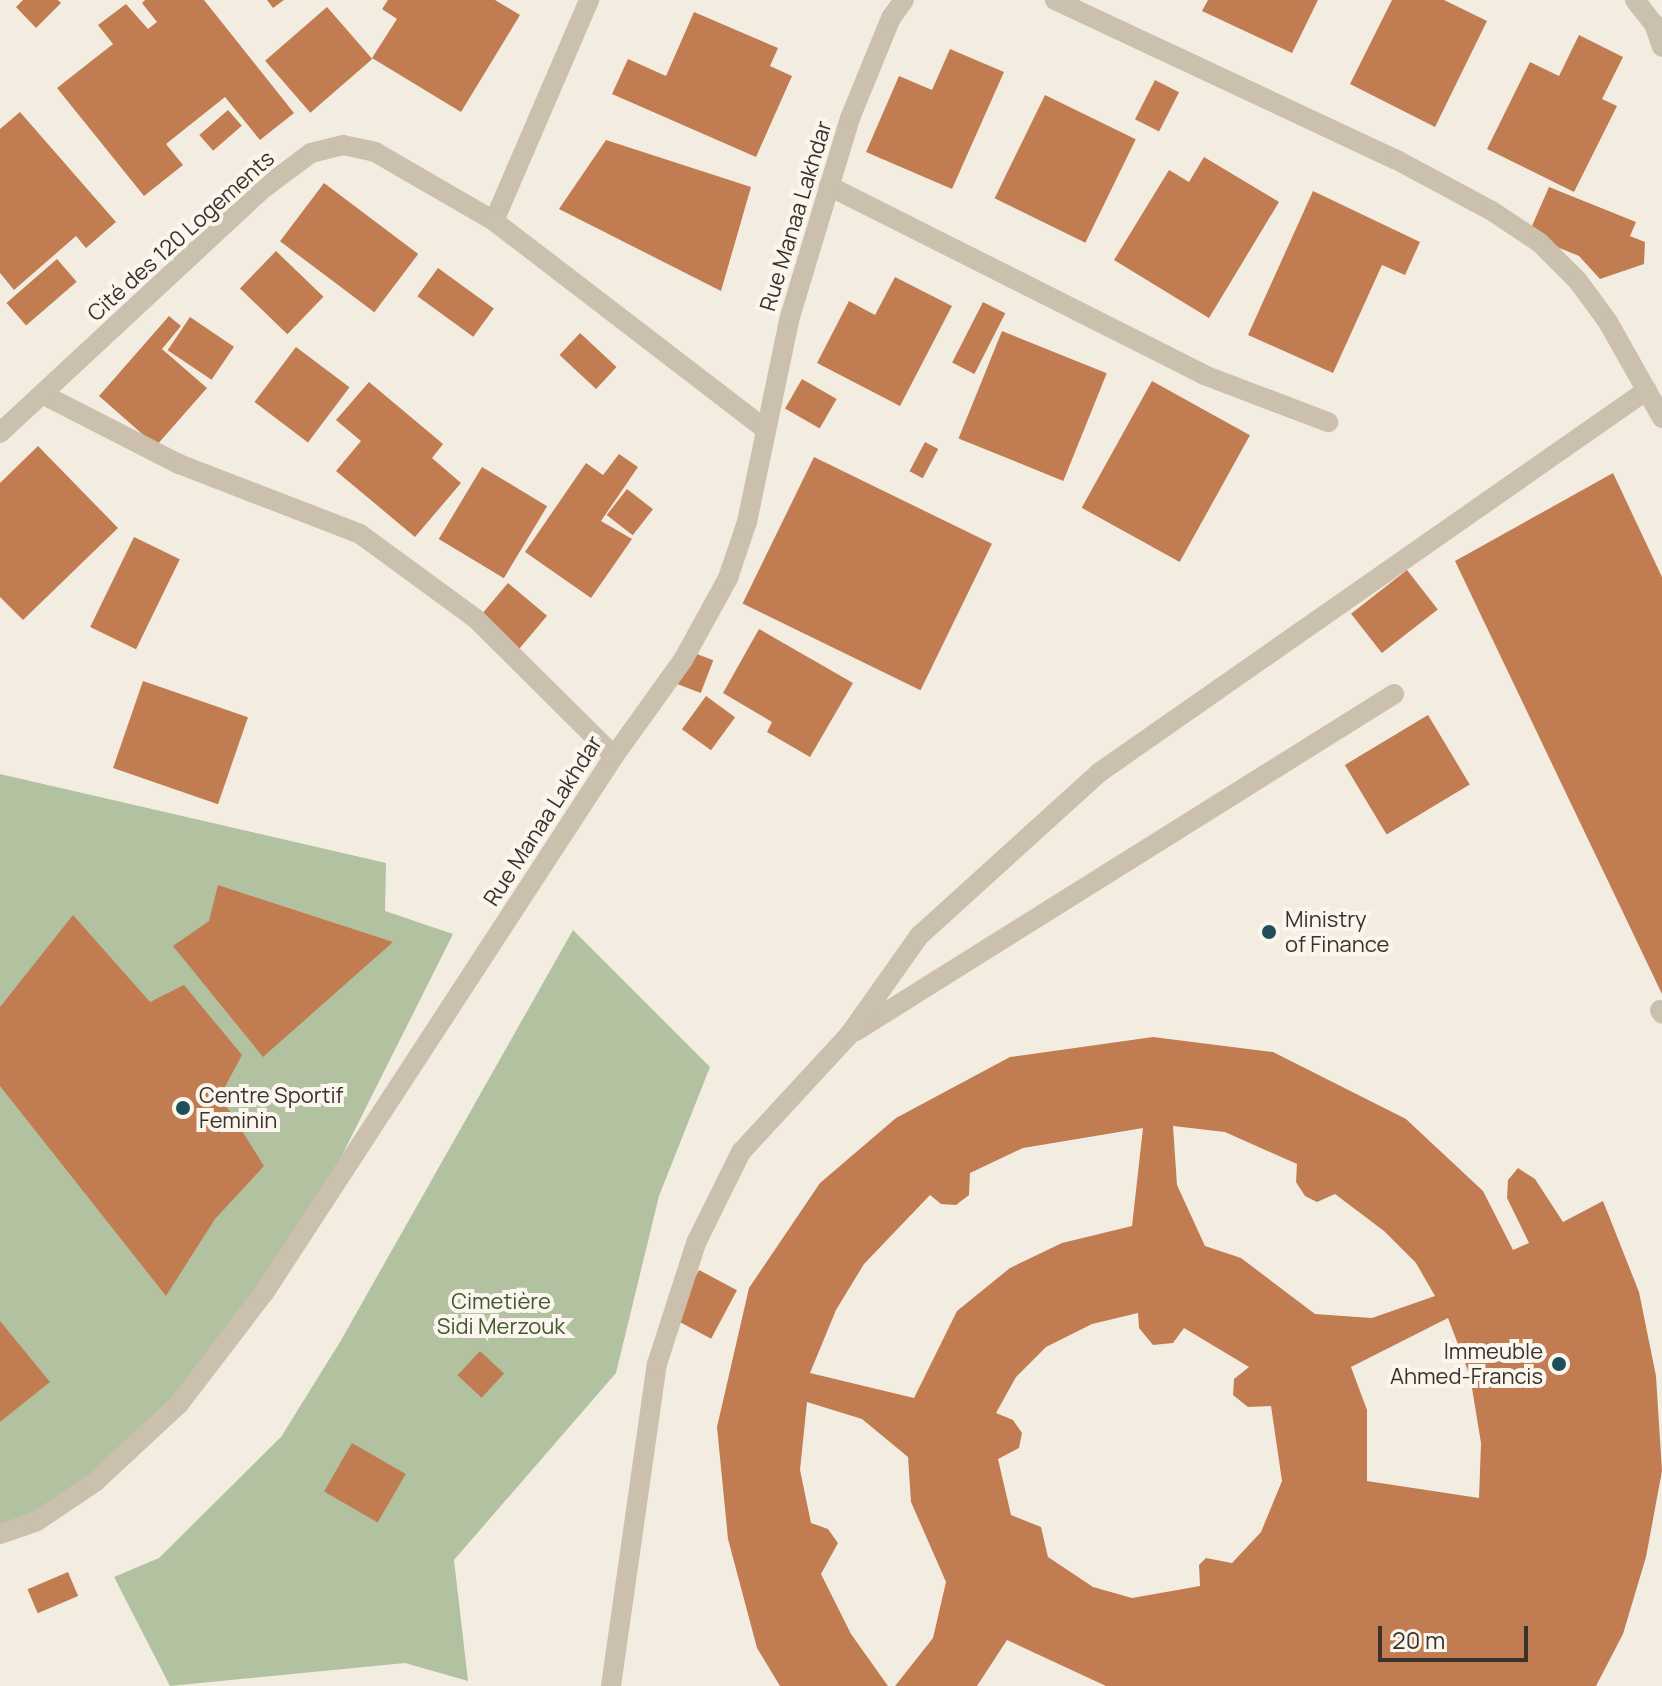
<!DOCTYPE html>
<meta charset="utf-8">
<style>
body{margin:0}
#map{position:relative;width:1662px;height:1686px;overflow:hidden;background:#f3ede1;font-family:Manrope,sans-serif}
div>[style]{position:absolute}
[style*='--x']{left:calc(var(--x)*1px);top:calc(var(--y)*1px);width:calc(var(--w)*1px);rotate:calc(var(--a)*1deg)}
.green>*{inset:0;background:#b2c2a1}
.building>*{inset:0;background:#c17d51;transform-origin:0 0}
.service>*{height:20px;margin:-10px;padding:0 10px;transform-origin:10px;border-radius:10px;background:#cbbfad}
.minor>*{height:20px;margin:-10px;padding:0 10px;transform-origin:10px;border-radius:10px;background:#cbbfad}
.dots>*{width:22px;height:22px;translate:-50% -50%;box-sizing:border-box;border:4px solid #faf6ee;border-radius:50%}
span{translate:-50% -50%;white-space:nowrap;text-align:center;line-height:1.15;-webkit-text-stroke:8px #faf6ee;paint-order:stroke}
.street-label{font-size:22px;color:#3a322b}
.poi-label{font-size:22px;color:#3a322b}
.left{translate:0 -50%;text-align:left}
.right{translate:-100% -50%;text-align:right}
.park-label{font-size:22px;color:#435730}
.scale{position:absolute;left:1378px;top:1626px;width:150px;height:36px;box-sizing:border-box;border:4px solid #3a322b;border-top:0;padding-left:10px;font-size:24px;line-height:28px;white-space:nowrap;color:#3a322b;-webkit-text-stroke:6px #faf6ee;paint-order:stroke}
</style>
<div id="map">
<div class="green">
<i style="clip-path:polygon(0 774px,386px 863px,385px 911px,453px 934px,278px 1283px,110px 1480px,0 1532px)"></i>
<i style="clip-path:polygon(573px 930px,710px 1067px,659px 1196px,616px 1373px,454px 1560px,468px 1681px,405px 1663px,170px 1686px,114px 1577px,159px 1558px,281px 1437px,340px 1342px)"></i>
</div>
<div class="building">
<i style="clip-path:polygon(23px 0,58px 0,61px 3px,36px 28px,16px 7px)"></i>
<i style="clip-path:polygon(145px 0,204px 0,294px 113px,260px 140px,225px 97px,166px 144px,183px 165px,144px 196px,57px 88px,113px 44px,98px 25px,126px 4px,148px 29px,157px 22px,142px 3px)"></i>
<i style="clip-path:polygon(267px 0,284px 0,273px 8px)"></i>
<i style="clip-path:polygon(388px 0,495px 0,520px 15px,461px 112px,372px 58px,397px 19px,382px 9px)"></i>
<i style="clip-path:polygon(1208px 0,1318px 0,1292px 53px,1202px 11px)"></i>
<i style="clip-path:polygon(1392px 0,1444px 0,1487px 21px,1435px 127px,1350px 84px)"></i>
<i style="left:327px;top:7px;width:69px;height:82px;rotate:49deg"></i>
<i style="clip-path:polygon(694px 12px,778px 48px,770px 66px,792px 76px,756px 157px,612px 94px,628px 59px,666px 76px)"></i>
<i style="clip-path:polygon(1579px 35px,1623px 57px,1602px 99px,1617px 106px,1574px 192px,1487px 149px,1530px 62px,1559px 76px)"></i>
<i style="clip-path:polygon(950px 49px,1004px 72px,952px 189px,866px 152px,899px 76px,932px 90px)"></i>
<i style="left:1155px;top:80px;width:27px;height:44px;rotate:27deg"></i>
<i style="left:1045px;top:95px;width:101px;height:115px;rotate:26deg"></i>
<i style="left:228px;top:110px;width:21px;height:38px;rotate:49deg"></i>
<i style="clip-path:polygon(20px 112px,116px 222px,86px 248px,76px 236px,14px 290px,0 273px,0 129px)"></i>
<i style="clip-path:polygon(606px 140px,751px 187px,721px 291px,559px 209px)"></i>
<i style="clip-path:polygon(1204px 157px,1279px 202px,1209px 318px,1114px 260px,1169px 170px,1189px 182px)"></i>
<i style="left:324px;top:183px;width:118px;height:73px;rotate:37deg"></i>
<i style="clip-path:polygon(1549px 187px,1636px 222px,1630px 236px,1645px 242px,1644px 264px,1600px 279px,1579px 256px,1528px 235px)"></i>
<i style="clip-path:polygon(1313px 191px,1420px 242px,1405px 275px,1382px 265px,1333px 373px,1248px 335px)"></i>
<i style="left:276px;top:251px;width:66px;height:52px;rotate:44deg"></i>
<i style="left:57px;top:259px;width:30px;height:67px;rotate:49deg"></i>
<i style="left:438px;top:268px;width:69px;height:35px;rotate:36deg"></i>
<i style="clip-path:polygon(895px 277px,952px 306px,900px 406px,817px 363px,849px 301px,875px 315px)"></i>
<i style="left:983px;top:302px;width:25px;height:68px;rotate:27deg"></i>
<i style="clip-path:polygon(169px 316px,181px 326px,162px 349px,207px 388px,156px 446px,99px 396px)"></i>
<i style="left:190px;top:317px;width:53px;height:40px;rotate:34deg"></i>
<i style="left:1002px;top:331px;width:113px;height:116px;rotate:22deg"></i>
<i style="left:580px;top:333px;width:50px;height:30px;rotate:43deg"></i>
<i style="left:296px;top:347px;width:67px;height:69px;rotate:37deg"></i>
<i style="left:802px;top:379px;width:40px;height:34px;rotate:30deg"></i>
<i style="left:1152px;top:381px;width:112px;height:145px;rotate:29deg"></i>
<i style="clip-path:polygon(369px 382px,443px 444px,432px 458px,461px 483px,415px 537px,336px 471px,361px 441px,336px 420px)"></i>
<i style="left:925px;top:442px;width:15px;height:33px;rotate:28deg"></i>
<i style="clip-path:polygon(38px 446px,118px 528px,23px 620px,0 597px,0 483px)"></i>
<i style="clip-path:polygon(619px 454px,638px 467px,601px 521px,632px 539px,591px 598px,525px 552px,586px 463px,603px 475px)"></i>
<i style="left:814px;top:457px;width:198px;height:163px;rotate:26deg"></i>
<i style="left:482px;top:467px;width:76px;height:84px;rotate:31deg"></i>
<i style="clip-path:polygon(1613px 473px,1662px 577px,1662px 994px,1455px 561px)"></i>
<i style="left:627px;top:489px;width:33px;height:33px;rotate:38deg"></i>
<i style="left:134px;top:537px;width:51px;height:100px;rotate:26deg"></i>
<i style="left:1407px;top:570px;width:50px;height:71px;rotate:52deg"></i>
<i style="left:508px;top:583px;width:51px;height:52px;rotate:40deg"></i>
<i style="clip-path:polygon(759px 629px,853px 683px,810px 757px,767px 732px,772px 722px,723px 693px)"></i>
<i style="left:689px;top:651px;width:26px;height:35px;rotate:21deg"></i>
<i style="left:143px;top:681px;width:111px;height:92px;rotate:19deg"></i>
<i style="left:706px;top:696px;width:36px;height:41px;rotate:36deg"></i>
<i style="left:1428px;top:715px;width:81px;height:97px;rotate:59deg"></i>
<i style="clip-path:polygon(218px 885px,393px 942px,263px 1057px,173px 946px,209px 921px)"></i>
<i style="clip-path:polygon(73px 915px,150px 1002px,184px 985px,242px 1055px,220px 1096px,264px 1166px,215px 1219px,166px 1296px,0 1086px,0 1007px)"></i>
<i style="clip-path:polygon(evenodd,1153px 1037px,1273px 1052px,1406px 1119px,1483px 1191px,1513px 1250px,1529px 1243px,1507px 1198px,1508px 1180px,1518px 1168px,1535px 1179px,1563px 1222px,1603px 1201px,1639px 1292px,1656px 1376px,1662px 1471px,1646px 1557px,1623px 1634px,1596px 1686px,1106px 1686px,1007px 1640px,977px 1686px,895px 1686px,933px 1638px,946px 1582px,911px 1502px,908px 1457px,862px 1419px,807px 1402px,800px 1470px,811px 1523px,828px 1529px,838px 1543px,821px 1574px,851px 1634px,888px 1686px,780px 1686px,757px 1648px,728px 1539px,717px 1427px,749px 1288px,820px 1183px,896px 1118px,1010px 1057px,1153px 1037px,1173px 1126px,1225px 1132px,1297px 1164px,1296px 1182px,1305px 1196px,1317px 1202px,1335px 1194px,1384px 1231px,1416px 1263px,1435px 1296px,1372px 1318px,1315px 1314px,1241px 1258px,1205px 1246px,1177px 1185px,1173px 1126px,1153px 1037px,1143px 1128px,1132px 1226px,1062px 1243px,1010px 1268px,957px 1311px,914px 1398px,810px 1373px,836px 1310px,864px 1264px,930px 1195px,941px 1204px,956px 1205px,969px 1195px,970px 1173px,1023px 1148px,1143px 1128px,1153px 1037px,1138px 1313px,1139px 1328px,1153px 1345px,1173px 1343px,1184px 1328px,1249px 1367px,1234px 1379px,1233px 1395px,1248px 1407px,1271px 1406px,1282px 1481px,1261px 1532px,1232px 1563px,1206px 1558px,1199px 1565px,1200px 1586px,1132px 1598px,1093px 1587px,1048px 1557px,1041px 1527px,1011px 1515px,998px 1459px,1019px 1448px,1022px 1433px,1013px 1420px,996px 1413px,1016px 1377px,1046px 1347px,1092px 1324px,1138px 1313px,1153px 1037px,1448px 1318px,1470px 1376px,1481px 1443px,1479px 1498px,1367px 1481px,1367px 1410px,1351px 1367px,1448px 1318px)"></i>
<i style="left:699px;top:1270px;width:43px;height:55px;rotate:28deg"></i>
<i style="clip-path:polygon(0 1321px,50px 1382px,0 1422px)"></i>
<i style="left:480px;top:1351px;width:33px;height:33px;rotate:43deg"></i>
<i style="left:352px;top:1443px;width:62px;height:56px;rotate:30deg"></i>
<i style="left:68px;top:1572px;width:26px;height:44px;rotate:67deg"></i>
</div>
<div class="service">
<i style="--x:1660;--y:1010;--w:4;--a:63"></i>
<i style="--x:856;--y:1031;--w:635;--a:-32.06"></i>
<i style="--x:611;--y:1686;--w:325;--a:-81.9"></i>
<i style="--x:657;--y:1364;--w:127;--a:-72.1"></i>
<i style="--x:696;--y:1243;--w:102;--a:-63.7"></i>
<i style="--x:741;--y:1152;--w:159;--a:-47.3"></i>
<i style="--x:849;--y:1035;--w:121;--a:-54.7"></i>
<i style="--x:919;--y:936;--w:244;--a:-42.2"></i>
<i style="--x:1100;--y:772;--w:667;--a:-34.93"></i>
</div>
<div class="minor">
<i style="--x:1055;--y:0;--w:375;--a:25.1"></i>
<i style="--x:1395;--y:159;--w:110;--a:28.2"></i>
<i style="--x:1492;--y:211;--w:58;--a:33.7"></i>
<i style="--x:1540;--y:243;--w:54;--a:45"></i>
<i style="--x:1578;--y:281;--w:51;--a:53.8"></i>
<i style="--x:1608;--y:322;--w:110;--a:60.6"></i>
<i style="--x:1635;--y:0;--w:31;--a:52"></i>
<i style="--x:1654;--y:24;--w:24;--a:71"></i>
<i style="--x:829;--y:186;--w:420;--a:26.7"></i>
<i style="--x:1204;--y:375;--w:133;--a:20.8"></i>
<i style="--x:494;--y:221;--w:241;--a:-66.7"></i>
<i style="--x:44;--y:395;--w:152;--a:27.1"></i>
<i style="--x:179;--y:464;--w:194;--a:21.1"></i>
<i style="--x:360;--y:534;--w:144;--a:36.2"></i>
<i style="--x:476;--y:619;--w:194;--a:44.8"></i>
<i style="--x:0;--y:433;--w:355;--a:-42.9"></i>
<i style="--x:260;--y:191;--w:64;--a:-36.7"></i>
<i style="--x:311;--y:153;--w:33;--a:-14"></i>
<i style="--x:343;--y:145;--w:33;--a:12"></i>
<i style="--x:375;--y:152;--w:138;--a:30.1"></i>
<i style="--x:494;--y:221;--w:342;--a:37.5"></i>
<i style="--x:0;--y:1534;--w:39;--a:-19"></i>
<i style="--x:37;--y:1521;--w:70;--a:-33.9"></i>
<i style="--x:95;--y:1482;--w:115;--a:-42.9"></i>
<i style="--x:179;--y:1404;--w:140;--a:-52.6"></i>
<i style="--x:264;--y:1293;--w:641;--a:-56.9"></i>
<i style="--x:614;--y:756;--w:118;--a:-54.3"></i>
<i style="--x:683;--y:660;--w:94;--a:-61.2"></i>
<i style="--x:728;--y:578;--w:59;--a:-71.3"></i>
<i style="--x:747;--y:522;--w:209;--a:-78.2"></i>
<i style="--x:790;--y:317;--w:208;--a:-73.2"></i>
<i style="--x:850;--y:118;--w:108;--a:-67.7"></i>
<i style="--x:891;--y:18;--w:22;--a:-54"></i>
</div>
<div class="dots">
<i style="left:1269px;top:932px;background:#224e5a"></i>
<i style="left:183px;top:1108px;background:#224e5a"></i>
<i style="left:1559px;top:1364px;background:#224e5a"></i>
</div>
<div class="street-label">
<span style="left:796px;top:216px;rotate:-73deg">Rue Manaa Lakhdar</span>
<span style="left:181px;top:236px;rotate:-42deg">Cité des 120 Logements</span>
<span style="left:543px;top:821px;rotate:-57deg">Rue Manaa Lakhdar</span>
</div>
<div class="poi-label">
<span class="left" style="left:1285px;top:932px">Ministry<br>of Finance</span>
<span class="left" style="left:199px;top:1108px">Centre Sportif<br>Feminin</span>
<span class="right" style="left:1543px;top:1364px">Immeuble<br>Ahmed-Francis</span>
</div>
<div class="park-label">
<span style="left:501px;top:1314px">Cimetière<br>Sidi Merzouk</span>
</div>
<div class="scale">20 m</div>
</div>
